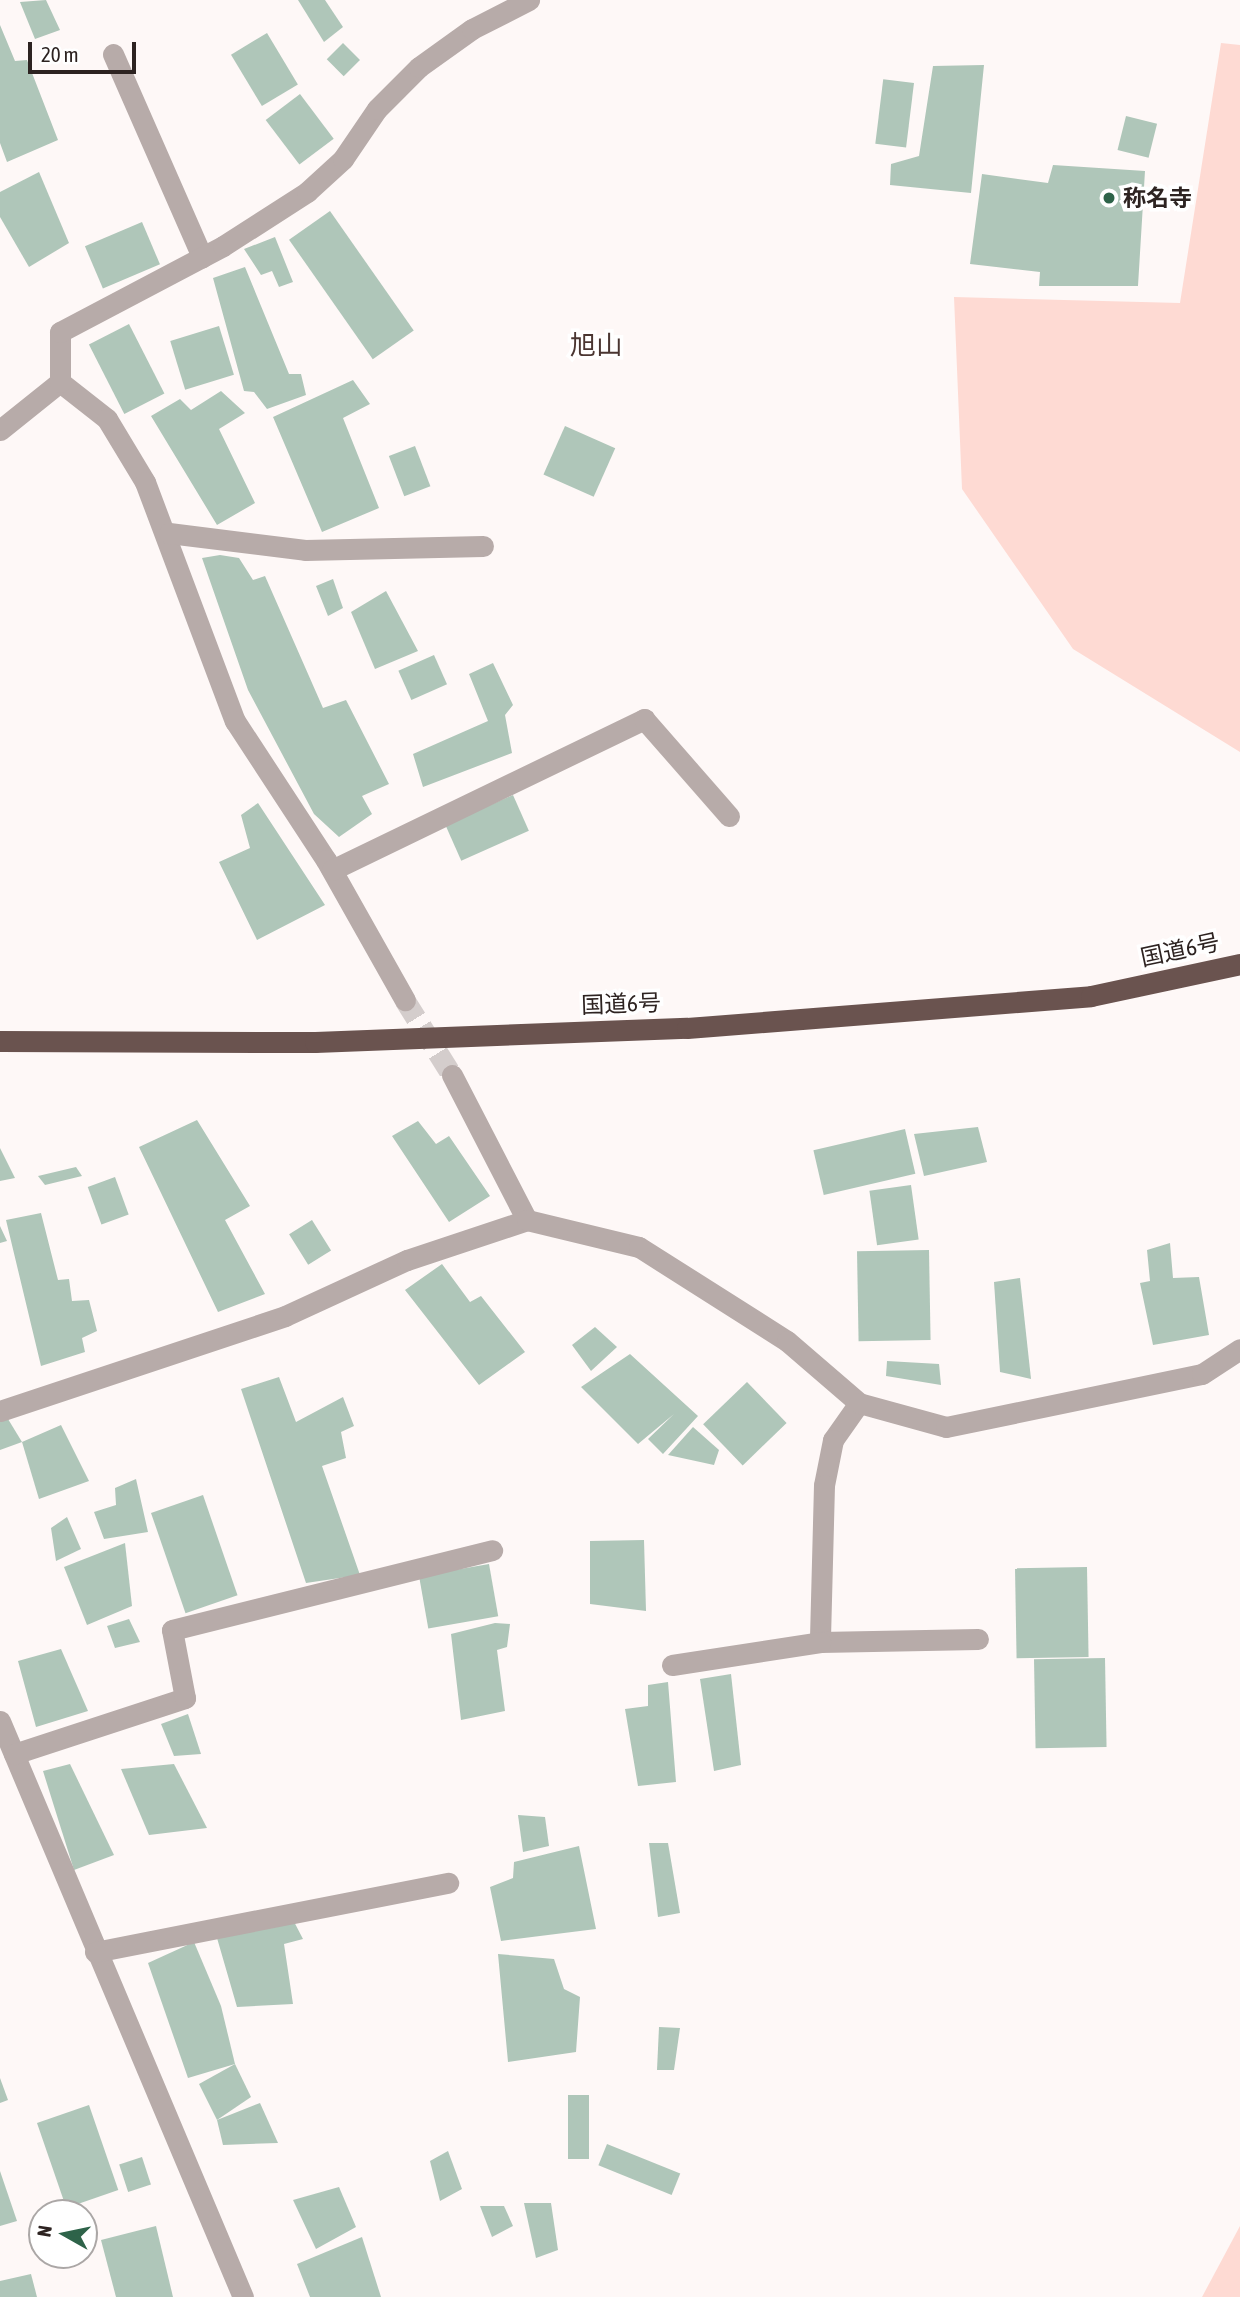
<!DOCTYPE html>
<meta charset="utf-8">
<style>
body{margin:0}
#map{position:relative;width:1240px;height:2297px;overflow:hidden;background:#fef8f7;font-family:"Asap Condensed","Noto Sans JP",sans-serif}
div>[style]{position:absolute}
[style*='--x']{left:calc(var(--x)*1px);top:calc(var(--y)*1px);width:calc(var(--w)*1px);rotate:calc(var(--a)*1deg)}
.green>*{inset:0;background:#fedad3}
.building>*{inset:0;background:#afc6b9;transform-origin:0 0}
.minor-tunnel>*{height:21px;margin-top:-10.5px;transform-origin:0;background:repeating-linear-gradient(90deg,#d4cdcc 0 21px,transparent 0 31px)}
.minor>*{height:21px;margin:-10.5px;padding:0 10.5px;transform-origin:10.5px;border-radius:10.5px;background:#b7aba9}
.highway>*{height:21px;margin:-10.5px;padding:0 10.5px;transform-origin:10.5px;border-radius:10.5px;background:#6a534f}
.dots>*{width:19px;height:19px;translate:-50% -50%;box-sizing:border-box;border:4px solid #fff;border-radius:50%}
span{translate:-50% -50%;white-space:nowrap;text-align:center;line-height:1.15;-webkit-text-stroke:7px #fff;paint-order:stroke}
.poi-label{font-size:23px;color:#2d2321;font-weight:700}
.left{translate:0 -50%;text-align:left}
.street-label{font-size:23px;color:#2d2321}
.quarter-label{font-size:26px;color:#4a3531}
.north{position:absolute;left:28px;top:2199px;width:70px;height:70px;box-sizing:border-box;background:#fff;border:2px solid #aba7a6;border-radius:50%;rotate:279deg;font-size:19px;font-weight:700;line-height:28px;text-align:center;color:#2d2321}
.north::after{content:'';display:block;margin:auto;width:24px;height:32px;background:#2e6349;clip-path:polygon(50% 0,100% 100%,50% 72%,0 100%)}
.scale{position:absolute;left:28px;top:42px;width:108px;height:32px;box-sizing:border-box;border:4px solid #2d2321;border-top:0;padding-left:9px;font-size:21px;line-height:24px;white-space:nowrap;color:#2d2321;-webkit-text-stroke:5px #fff;paint-order:stroke}
</style>
<div id="map">
<div class="green">
<i style="clip-path:polygon(1221px 43px,1240px 45px,1240px 752px,1073px 649px,962px 489px,954px 297px,1180px 303px)"></i>
<i style="clip-path:polygon(1240px 2226px,1240px 2297px,1202px 2297px)"></i>
</div>
<div class="building">
<i style="clip-path:polygon(46px 0,60px 30px,35px 39px,20px 2px)"></i>
<i style="clip-path:polygon(298px 0,325px 0,343px 27px,324px 42px)"></i>
<i style="clip-path:polygon(0 25px,15px 61px,27px 60px,58px 140px,7px 162px,0 143px)"></i>
<i style="left:267px;top:33px;width:60px;height:42px;rotate:59deg"></i>
<i style="left:343px;top:43px;width:24px;height:23px;rotate:45deg"></i>
<i style="clip-path:polygon(984px 65px,971px 193px,890px 185px,891px 164px,919px 156px,933px 66px)"></i>
<i style="left:914px;top:83px;width:65px;height:31px;rotate:97deg"></i>
<i style="left:300px;top:94px;width:56px;height:43px;rotate:53deg"></i>
<i style="left:1126px;top:116px;width:32px;height:35px;rotate:14deg"></i>
<i style="clip-path:polygon(1053px 165px,1145px 171px,1138px 286px,1039px 286px,1040px 272px,970px 264px,982px 174px,1048px 183px)"></i>
<i style="clip-path:polygon(39px 172px,69px 243px,29px 267px,0 217px,0 192px)"></i>
<i style="left:330px;top:211px;width:146px;height:50px;rotate:55deg"></i>
<i style="left:142px;top:222px;width:46px;height:62px;rotate:67deg"></i>
<i style="clip-path:polygon(275px 237px,293px 282px,279px 287px,272px 271px,261px 275px,244px 249px)"></i>
<i style="clip-path:polygon(245px 267px,289px 374px,301px 374px,306px 395px,267px 409px,254px 392px,244px 391px,213px 278px)"></i>
<i style="left:129px;top:324px;width:78px;height:45px;rotate:63deg"></i>
<i style="left:219px;top:326px;width:51px;height:51px;rotate:73deg"></i>
<i style="clip-path:polygon(353px 380px,370px 404px,343px 418px,379px 508px,322px 532px,273px 417px)"></i>
<i style="clip-path:polygon(221px 391px,245px 413px,219px 429px,255px 503px,217px 525px,151px 416px,180px 399px,191px 410px)"></i>
<i style="left:565px;top:426px;width:55px;height:53px;rotate:24deg"></i>
<i style="left:415px;top:446px;width:43px;height:28px;rotate:69deg"></i>
<i style="clip-path:polygon(220px 555px,239px 558px,253px 580px,265px 576px,323px 708px,346px 700px,389px 784px,362px 796px,372px 814px,339px 837px,314px 814px,248px 690px,202px 558px)"></i>
<i style="clip-path:polygon(333px 579px,343px 608px,328px 616px,316px 586px)"></i>
<i style="clip-path:polygon(386px 591px,418px 651px,375px 669px,351px 612px)"></i>
<i style="left:434px;top:655px;width:32px;height:39px;rotate:66deg"></i>
<i style="clip-path:polygon(493px 663px,513px 705px,505px 715px,512px 753px,423px 787px,413px 754px,488px 721px,469px 674px)"></i>
<i style="left:513px;top:795px;width:39px;height:74px;rotate:66deg"></i>
<i style="clip-path:polygon(258px 803px,325px 905px,257px 940px,219px 862px,250px 848px,241px 815px)"></i>
<i style="clip-path:polygon(197px 1120px,250px 1206px,225px 1220px,265px 1294px,218px 1312px,139px 1147px)"></i>
<i style="clip-path:polygon(418px 1121px,436px 1144px,449px 1136px,490px 1196px,449px 1222px,392px 1136px)"></i>
<i style="clip-path:polygon(978px 1127px,987px 1162px,924px 1176px,914px 1134px)"></i>
<i style="left:905px;top:1129px;width:46px;height:94px;rotate:77deg"></i>
<i style="clip-path:polygon(0 1148px,15px 1178px,0 1181px)"></i>
<i style="clip-path:polygon(76px 1167px,82px 1176px,45px 1185px,38px 1176px)"></i>
<i style="left:115px;top:1177px;width:40px;height:29px;rotate:70deg"></i>
<i style="left:911px;top:1185px;width:55px;height:42px;rotate:82deg"></i>
<i style="clip-path:polygon(41px 1213px,58px 1280px,69px 1279px,72px 1301px,89px 1300px,97px 1331px,82px 1338px,85px 1352px,41px 1366px,6px 1220px)"></i>
<i style="left:312px;top:1220px;width:36px;height:27px;rotate:58deg"></i>
<i style="clip-path:polygon(0 1226px,7px 1241px,0 1243px)"></i>
<i style="clip-path:polygon(1170px 1243px,1173px 1278px,1199px 1277px,1209px 1335px,1153px 1345px,1140px 1283px,1150px 1281px,1147px 1250px)"></i>
<i style="left:929px;top:1250px;width:90px;height:72px;rotate:89deg"></i>
<i style="clip-path:polygon(442px 1264px,470px 1302px,481px 1296px,525px 1352px,479px 1385px,405px 1290px)"></i>
<i style="clip-path:polygon(1020px 1278px,1031px 1379px,1000px 1372px,994px 1282px)"></i>
<i style="clip-path:polygon(595px 1327px,617px 1347px,591px 1371px,572px 1345px)"></i>
<i style="clip-path:polygon(630px 1354px,698px 1416px,663px 1454px,648px 1439px,674px 1414px,638px 1444px,581px 1387px)"></i>
<i style="clip-path:polygon(887px 1361px,939px 1364px,941px 1385px,886px 1376px)"></i>
<i style="clip-path:polygon(279px 1377px,296px 1422px,343px 1397px,354px 1426px,341px 1432px,346px 1458px,322px 1466px,360px 1575px,306px 1583px,241px 1389px)"></i>
<i style="left:747px;top:1382px;width:57px;height:61px;rotate:46deg"></i>
<i style="clip-path:polygon(8px 1419px,22px 1442px,0 1450px,0 1422px)"></i>
<i style="clip-path:polygon(61px 1425px,89px 1481px,39px 1499px,22px 1442px)"></i>
<i style="clip-path:polygon(693px 1427px,719px 1450px,714px 1465px,668px 1455px)"></i>
<i style="clip-path:polygon(136px 1479px,148px 1532px,104px 1539px,94px 1512px,116px 1505px,115px 1488px)"></i>
<i style="left:203px;top:1495px;width:106px;height:55px;rotate:71deg"></i>
<i style="clip-path:polygon(67px 1517px,81px 1549px,56px 1561px,51px 1528px)"></i>
<i style="clip-path:polygon(644px 1540px,646px 1611px,590px 1604px,590px 1541px)"></i>
<i style="clip-path:polygon(125px 1543px,132px 1606px,87px 1625px,64px 1567px)"></i>
<i style="left:489px;top:1564px;width:53px;height:71px;rotate:80deg"></i>
<i style="left:1087px;top:1567px;width:90px;height:72px;rotate:89deg"></i>
<i style="clip-path:polygon(129px 1619px,140px 1642px,115px 1648px,107px 1626px)"></i>
<i style="clip-path:polygon(495px 1623px,510px 1624px,507px 1647px,497px 1650px,505px 1711px,461px 1720px,451px 1634px)"></i>
<i style="clip-path:polygon(61px 1649px,88px 1711px,36px 1727px,18px 1661px)"></i>
<i style="left:1105px;top:1658px;width:89px;height:71px;rotate:89deg"></i>
<i style="clip-path:polygon(731px 1674px,741px 1765px,714px 1771px,700px 1679px)"></i>
<i style="clip-path:polygon(668px 1682px,676px 1782px,638px 1786px,625px 1709px,648px 1706px,648px 1685px)"></i>
<i style="clip-path:polygon(188px 1714px,201px 1754px,174px 1756px,161px 1724px)"></i>
<i style="clip-path:polygon(70px 1764px,114px 1855px,74px 1870px,43px 1771px)"></i>
<i style="clip-path:polygon(174px 1764px,207px 1828px,149px 1835px,121px 1769px)"></i>
<i style="clip-path:polygon(518px 1815px,545px 1817px,549px 1846px,523px 1852px)"></i>
<i style="clip-path:polygon(649px 1843px,668px 1843px,680px 1913px,658px 1917px)"></i>
<i style="clip-path:polygon(579px 1846px,596px 1929px,501px 1941px,490px 1887px,513px 1878px,514px 1862px)"></i>
<i style="clip-path:polygon(290px 1914px,303px 1939px,284px 1944px,293px 2004px,237px 2007px,217px 1938px)"></i>
<i style="clip-path:polygon(194px 1942px,221px 2006px,235px 2064px,188px 2078px,148px 1963px)"></i>
<i style="clip-path:polygon(498px 1954px,554px 1959px,564px 1989px,580px 1997px,576px 2052px,508px 2062px)"></i>
<i style="clip-path:polygon(659px 2027px,680px 2028px,674px 2070px,657px 2070px)"></i>
<i style="clip-path:polygon(235px 2064px,251px 2097px,217px 2120px,199px 2084px)"></i>
<i style="clip-path:polygon(0 2078px,8px 2100px,0 2103px)"></i>
<i style="left:568px;top:2095px;width:21px;height:64px"></i>
<i style="clip-path:polygon(260px 2103px,278px 2143px,223px 2145px,217px 2120px)"></i>
<i style="left:89px;top:2105px;width:90px;height:55px;rotate:71deg"></i>
<i style="left:607px;top:2144px;width:79px;height:23px;rotate:22deg"></i>
<i style="clip-path:polygon(448px 2151px,462px 2189px,440px 2201px,430px 2161px)"></i>
<i style="left:142px;top:2157px;width:29px;height:24px;rotate:72deg"></i>
<i style="clip-path:polygon(0 2171px,17px 2221px,0 2226px)"></i>
<i style="clip-path:polygon(339px 2187px,356px 2227px,316px 2249px,293px 2200px)"></i>
<i style="clip-path:polygon(524px 2203px,551px 2203px,558px 2250px,536px 2258px)"></i>
<i style="clip-path:polygon(480px 2206px,504px 2206px,513px 2226px,492px 2237px)"></i>
<i style="clip-path:polygon(156px 2226px,173px 2297px,116px 2297px,101px 2240px)"></i>
<i style="clip-path:polygon(84px 2233px,92px 2253px,84px 2255px)"></i>
<i style="clip-path:polygon(362px 2237px,381px 2297px,310px 2297px,297px 2264px)"></i>
<i style="clip-path:polygon(31px 2274px,37px 2297px,0 2297px,0 2281px)"></i>
</div>
<div class="minor-tunnel">
<i style="--x:405;--y:1000;--w:89;--a:57.9"></i>
</div>
<div class="minor">
<i style="--x:113;--y:54;--w:222;--a:66.3"></i>
<i style="--x:60;--y:382;--w:60;--a:38.2"></i>
<i style="--x:107;--y:419;--w:74;--a:58.9"></i>
<i style="--x:145;--y:482;--w:255;--a:69.4"></i>
<i style="--x:235;--y:721;--w:166;--a:56.8"></i>
<i style="--x:326;--y:860;--w:161;--a:60.6"></i>
<i style="--x:0;--y:430;--w:77;--a:-38.7"></i>
<i style="--x:60;--y:382;--w:50;--a:-90"></i>
<i style="--x:60;--y:332;--w:184;--a:-27.8"></i>
<i style="--x:223;--y:246;--w:100;--a:-32.7"></i>
<i style="--x:307;--y:192;--w:49;--a:-42.5"></i>
<i style="--x:343;--y:159;--w:60;--a:-55.8"></i>
<i style="--x:377;--y:109;--w:59;--a:-45"></i>
<i style="--x:419;--y:67;--w:65;--a:-35.6"></i>
<i style="--x:472;--y:29;--w:64;--a:-27"></i>
<i style="--x:169;--y:533;--w:137;--a:7.1"></i>
<i style="--x:305;--y:550;--w:178;--a:-1.3"></i>
<i style="--x:332;--y:870;--w:347;--a:-25.8"></i>
<i style="--x:644;--y:719;--w:129;--a:48.8"></i>
<i style="--x:452;--y:1075;--w:163;--a:62.7"></i>
<i style="--x:859;--y:1403;--w:45;--a:125.1"></i>
<i style="--x:833;--y:1440;--w:46;--a:101.3"></i>
<i style="--x:824;--y:1485;--w:157;--a:91.5"></i>
<i style="--x:820;--y:1642;--w:158;--a:-1.1"></i>
<i style="--x:0;--y:1411;--w:300;--a:-18.4"></i>
<i style="--x:285;--y:1316;--w:134;--a:-24.7"></i>
<i style="--x:407;--y:1260;--w:126;--a:-18.4"></i>
<i style="--x:527;--y:1220;--w:115;--a:13.6"></i>
<i style="--x:639;--y:1247;--w:175;--a:32.4"></i>
<i style="--x:787;--y:1341;--w:95;--a:40.7"></i>
<i style="--x:859;--y:1403;--w:90;--a:15.4"></i>
<i style="--x:946;--y:1427;--w:261;--a:-11.7"></i>
<i style="--x:1202;--y:1374;--w:45;--a:-33.3"></i>
<i style="--x:672;--y:1665;--w:150;--a:-8.8"></i>
<i style="--x:0;--y:1721;--w:625;--a:67.13"></i>
<i style="--x:14;--y:1754;--w:180;--a:-18.1"></i>
<i style="--x:185;--y:1698;--w:69;--a:-100.8"></i>
<i style="--x:172;--y:1630;--w:330;--a:-14"></i>
<i style="--x:95;--y:1952;--w:360;--a:-11.1"></i>
</div>
<div class="highway">
<i style="--x:0;--y:1041;--w:315;--a:0.2"></i>
<i style="--x:315;--y:1042;--w:372;--a:-2.2"></i>
<i style="--x:687;--y:1028;--w:405;--a:-4.5"></i>
<i style="--x:1091;--y:996;--w:152;--a:-12.1"></i>
</div>
<div class="dots">
<i style="left:1109px;top:198px;background:#2e6349"></i>
</div>
<div class="poi-label">
<span class="left" style="left:1123px;top:198px">称名寺</span>
</div>
<div class="street-label">
<span style="left:1180px;top:950px;rotate:-12deg">国道6号</span>
<span style="left:621px;top:1004px;rotate:-2deg">国道6号</span>
</div>
<div class="quarter-label">
<span style="left:596px;top:346px">旭山</span>
</div>
<div class="north">N</div>
<div class="scale">20 m</div>
</div>
